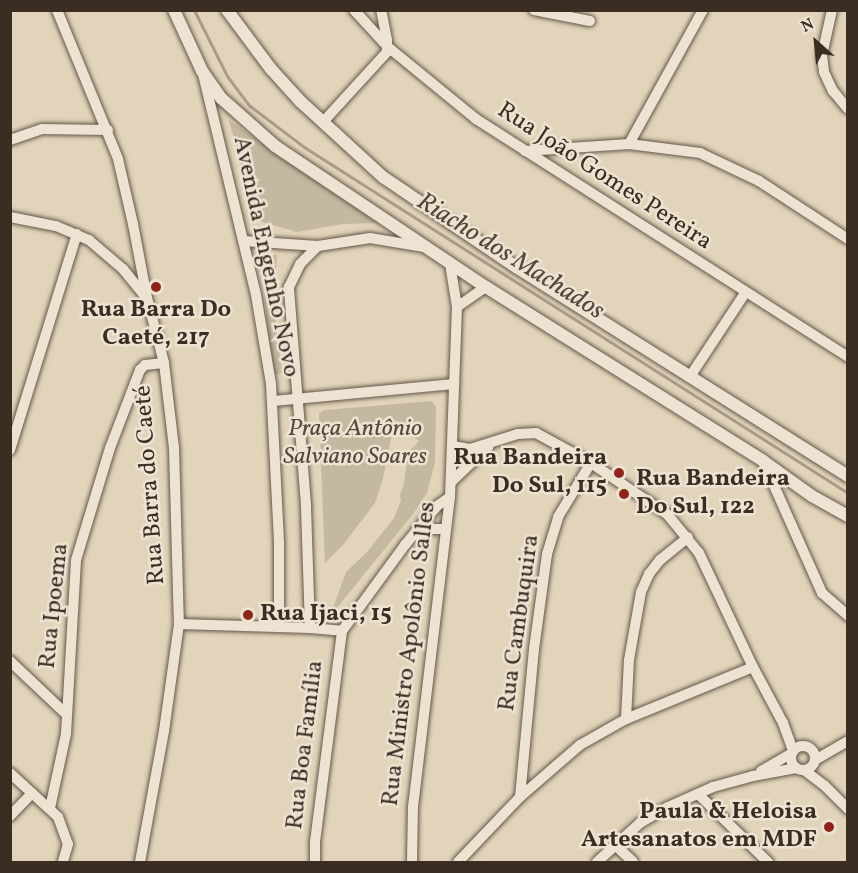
<!DOCTYPE html>
<meta charset="utf-8">
<style>
body{margin:0}
#map{position:relative;width:858px;height:873px;overflow:hidden;background:#e1d4ba;font-family:Vollkorn,serif}
div>[style]{position:absolute}
[style*='--x']{left:calc(var(--x)*1px);top:calc(var(--y)*1px);width:calc(var(--w)*1px);rotate:calc(var(--a)*1deg)}
.green>*{inset:0;background:#c5b8a0}
.stream>*{height:3px;margin:-1.5px;padding:0 1.5px;transform-origin:1.5px;border-radius:1.5px;background:#a99b87}
.roads{filter:drop-shadow(0 0 2px #655749) drop-shadow(0 0 2px #655749)}
.minor>*{height:10px;margin:-5px;padding:0 5px;transform-origin:5px;border-radius:5px;background:#ece3d2}
.minor>.ring{margin:-5px;padding:0;box-sizing:content-box;background:none;border:10px solid #ece3d2;border-radius:50%}
.tertiary>*{height:12px;margin:-6px;padding:0 6px;transform-origin:6px;border-radius:6px;background:#ece3d2}
.dots>*{width:16px;height:16px;translate:-50% -50%;box-sizing:border-box;border:3px solid #ece3d2;border-radius:50%}
span{translate:-50% -50%;white-space:nowrap;text-align:center;line-height:1.15;-webkit-text-stroke:5px #ece3d2;paint-order:stroke}
.street-label{font-size:24px;color:#3c2d23}
.poi-label{font-size:24px;color:#3c2d23;font-weight:700}
.right{translate:-100% -50%;text-align:right}
.left{translate:0 -50%;text-align:left}
.park-label{font-size:24px;color:#57493c;font-style:italic}
.water-label{font-size:26px;color:#57483c;font-style:italic}
.frame{position:absolute;inset:0;border:12px solid #3c2d23;pointer-events:none}
.north{position:absolute;left:786px;top:12px;width:60px;height:60px;-webkit-text-stroke:4px #ece3d2;paint-order:stroke;rotate:333deg;font-size:16px;font-weight:700;line-height:24px;text-align:center;color:#3c2d23}
.north::after{content:'';display:block;margin:auto;width:21px;height:27px;background:#3c2d23;clip-path:polygon(50% 0,100% 100%,50% 72%,0 100%)}
</style>
<div id="map">
<div class="green">
<i style="clip-path:polygon(229px 120px,269px 148px,378px 223px,343px 224px,297px 232px,262px 222px,252px 208px)"></i>
<i style="clip-path:polygon(268px 254px,277px 255px,274px 308px,282px 373px,273px 375px,261px 263px)"></i>
<i style="clip-path:polygon(432px 401px,436px 408px,435px 462px,427px 493px,413px 514px,336px 609px,332px 611px,346px 572px,367px 552px,394px 518px,401px 500px,400px 495px,404px 484px,408px 453px,419px 441px,402px 430px,391px 439px,383px 478px,375px 503px,343px 545px,325px 563px,319px 413px,325px 410px)"></i>
</div>
<div class="stream">
<i style="--x:194;--y:10;--w:74;--a:63.4"></i>
<i style="--x:227;--y:76;--w:38;--a:53"></i>
<i style="--x:250;--y:106;--w:68;--a:37.2"></i>
<i style="--x:304;--y:147;--w:645;--a:32.46"></i>
</div>
<div class="roads">
<div class="minor">
<i style="--x:57;--y:10;--w:161;--a:67.7"></i>
<i style="--x:118;--y:159;--w:67;--a:77"></i>
<i style="--x:133;--y:224;--w:75;--a:79.3"></i>
<i style="--x:147;--y:298;--w:67;--a:75.3"></i>
<i style="--x:164;--y:363;--w:86;--a:83.3"></i>
<i style="--x:174;--y:448;--w:176;--a:88.4"></i>
<i style="--x:179;--y:624;--w:108;--a:98"></i>
<i style="--x:164;--y:731;--w:133;--a:100.4"></i>
<i style="--x:354;--y:10;--w:50;--a:47.4"></i>
<i style="--x:388;--y:47;--w:114;--a:39.3"></i>
<i style="--x:476;--y:119;--w:442;--a:32.6"></i>
<i style="--x:534;--y:10;--w:57;--a:11.1"></i>
<i style="--x:832;--y:10;--w:46;--a:102.5"></i>
<i style="--x:822;--y:55;--w:17;--a:83"></i>
<i style="--x:824;--y:72;--w:21;--a:65"></i>
<i style="--x:833;--y:91;--w:23;--a:50"></i>
<i style="--x:203;--y:74;--w:227;--a:76.5"></i>
<i style="--x:256;--y:295;--w:90;--a:80.4"></i>
<i style="--x:271;--y:384;--w:160;--a:87.1"></i>
<i style="--x:279;--y:544;--w:83;--a:90"></i>
<i style="--x:323;--y:122;--w:95;--a:-47.6"></i>
<i style="--x:387;--y:52;--w:12;--a:-90"></i>
<i style="--x:387;--y:40;--w:31;--a:-101"></i>
<i style="--x:10;--y:140;--w:34;--a:-19"></i>
<i style="--x:42;--y:129;--w:66;--a:0.9"></i>
<i style="--x:629;--y:144;--w:153;--a:-61.1"></i>
<i style="--x:525;--y:151;--w:104;--a:-3.9"></i>
<i style="--x:629;--y:144;--w:72;--a:7.2"></i>
<i style="--x:700;--y:153;--w:65;--a:25.4"></i>
<i style="--x:759;--y:181;--w:106;--a:33.1"></i>
<i style="--x:10;--y:217;--w:47;--a:11.1"></i>
<i style="--x:56;--y:226;--w:36;--a:23"></i>
<i style="--x:89;--y:240;--w:45;--a:40.5"></i>
<i style="--x:123;--y:269;--w:35;--a:51"></i>
<i style="--x:244;--y:241;--w:74;--a:3.9"></i>
<i style="--x:318;--y:246;--w:53;--a:-8.7"></i>
<i style="--x:370;--y:238;--w:55;--a:9.5"></i>
<i style="--x:457;--y:307;--w:35;--a:-35"></i>
<i style="--x:691;--y:375;--w:98;--a:-56.6"></i>
<i style="--x:273;--y:401;--w:182;--a:-5.4"></i>
<i style="--x:453;--y:446;--w:17;--a:10"></i>
<i style="--x:470;--y:449;--w:50;--a:-17.4"></i>
<i style="--x:518;--y:434;--w:18;--a:-3"></i>
<i style="--x:536;--y:433;--w:63;--a:28.6"></i>
<i style="--x:591;--y:463;--w:92;--a:33.9"></i>
<i style="--x:667;--y:514;--w:50;--a:50.6"></i>
<i style="--x:699;--y:553;--w:126;--a:64.7"></i>
<i style="--x:753;--y:667;--w:64;--a:61.8"></i>
<i style="--x:783;--y:723;--w:30;--a:70"></i>
<i style="--x:10;--y:450;--w:226;--a:-72.8"></i>
<i style="--x:763;--y:461;--w:145;--a:65.9"></i>
<i style="--x:822;--y:593;--w:35;--a:41"></i>
<i style="--x:451;--y:482;--w:52;--a:-43.5"></i>
<i style="--x:418;--y:536;--w:13;--a:-32"></i>
<i style="--x:429;--y:529;--w:17;--a:0"></i>
<i style="--x:179;--y:624;--w:131;--a:1.7"></i>
<i style="--x:310;--y:628;--w:32;--a:5"></i>
<i style="--x:310;--y:628;--w:123;--a:-91.9"></i>
<i style="--x:306;--y:505;--w:219;--a:-94.5"></i>
<i style="--x:289;--y:287;--w:25;--a:-64"></i>
<i style="--x:300;--y:264;--w:25;--a:-45"></i>
<i style="--x:10;--y:661;--w:77;--a:43.4"></i>
<i style="--x:626;--y:719;--w:59;--a:-87.1"></i>
<i style="--x:629;--y:660;--w:69;--a:-80"></i>
<i style="--x:641;--y:592;--w:20;--a:-66"></i>
<i style="--x:649;--y:574;--w:18;--a:-52"></i>
<i style="--x:660;--y:560;--w:36;--a:-39"></i>
<i class="ring" style="left:791px;top:746px;width:14px;height:14px"></i>
<i style="--x:815;--y:760;--w:38;--a:-30"></i>
<i style="--x:804;--y:770;--w:26;--a:37"></i>
<i style="--x:825;--y:786;--w:33;--a:45"></i>
<i style="--x:761;--y:771;--w:34;--a:-30"></i>
<i style="--x:10;--y:773;--w:65;--a:42.5"></i>
<i style="--x:58;--y:817;--w:29;--a:70"></i>
<i style="--x:68;--y:844;--w:19;--a:106"></i>
<i style="--x:698;--y:794;--w:98;--a:44.2"></i>
<i style="--x:520;--y:797;--w:149;--a:-84.6"></i>
<i style="--x:534;--y:649;--w:96;--a:-82.2"></i>
<i style="--x:547;--y:554;--w:39;--a:-73"></i>
<i style="--x:558;--y:517;--w:63;--a:-58.6"></i>
<i style="--x:50;--y:808;--w:76;--a:-77.8"></i>
<i style="--x:66;--y:734;--w:174;--a:-86.7"></i>
<i style="--x:76;--y:560;--w:117;--a:-73.1"></i>
<i style="--x:110;--y:448;--w:84;--a:-69"></i>
<i style="--x:140;--y:370;--w:7;--a:-45"></i>
<i style="--x:145;--y:365;--w:19;--a:-6"></i>
<i style="--x:10;--y:816;--w:32;--a:-46"></i>
<i style="--x:614;--y:844;--w:26;--a:43"></i>
<i style="--x:315;--y:862;--w:20;--a:-90"></i>
<i style="--x:315;--y:842;--w:213;--a:-82.7"></i>
<i style="--x:342;--y:631;--w:107;--a:-53.8"></i>
<i style="--x:405;--y:545;--w:50;--a:-50.6"></i>
<i style="--x:437;--y:506;--w:16;--a:-35"></i>
<i style="--x:412;--y:862;--w:55;--a:-89"></i>
<i style="--x:413;--y:807;--w:312;--a:-83.2"></i>
<i style="--x:450;--y:497;--w:190;--a:-87.9"></i>
<i style="--x:457;--y:307;--w:44;--a:-99.2"></i>
<i style="--x:458;--y:862;--w:90;--a:-46.4"></i>
<i style="--x:520;--y:797;--w:79;--a:-40.9"></i>
<i style="--x:580;--y:745;--w:53;--a:-29.5"></i>
<i style="--x:626;--y:719;--w:137;--a:-22.3"></i>
<i style="--x:597;--y:862;--w:58;--a:-42.2"></i>
<i style="--x:640;--y:823;--w:32;--a:-30"></i>
<i style="--x:668;--y:807;--w:49;--a:-24"></i>
<i style="--x:713;--y:787;--w:41;--a:-15.4"></i>
<i style="--x:753;--y:776;--w:44;--a:-10.5"></i>
</div>
<div class="tertiary">
<i style="--x:174;--y:10;--w:67;--a:65.3"></i>
<i style="--x:202;--y:71;--w:33;--a:55"></i>
<i style="--x:221;--y:98;--w:72;--a:41.6"></i>
<i style="--x:275;--y:146;--w:254;--a:33.8"></i>
<i style="--x:486;--y:287;--w:327;--a:32.1"></i>
<i style="--x:763;--y:461;--w:60;--a:35.5"></i>
<i style="--x:812;--y:496;--w:41;--a:29.1"></i>
<i style="--x:227;--y:10;--w:74;--a:53.3"></i>
<i style="--x:271;--y:69;--w:43;--a:47.8"></i>
<i style="--x:300;--y:101;--w:113;--a:42.5"></i>
<i style="--x:383;--y:177;--w:161;--a:34.1"></i>
<i style="--x:516;--y:267;--w:392;--a:32.2"></i>
</div>
</div>
<div class="dots">
<i style="left:156px;top:287px;background:#8f2418"></i>
<i style="left:619px;top:473px;background:#8f2418"></i>
<i style="left:624px;top:494px;background:#8f2418"></i>
<i style="left:248px;top:615px;background:#8f2418"></i>
<i style="left:829px;top:827px;background:#8f2418"></i>
</div>
<div class="street-label">
<span style="left:604px;top:177px;rotate:33deg">Rua João Gomes Pereira</span>
<span style="left:265px;top:257px;rotate:78deg">Avenida Engenho Novo</span>
<span style="left:151px;top:485px;rotate:-94deg">Rua Barra do Caeté</span>
<span style="left:55px;top:606px;rotate:-84deg">Rua Ipoema</span>
<span style="left:520px;top:623px;rotate:-82deg">Rua Cambuquira</span>
<span style="left:410px;top:654px;rotate:-83deg">Rua Ministro Apolônio Salles</span>
<span style="left:306px;top:745px;rotate:-83deg">Rua Boa Família</span>
</div>
<div class="poi-label">
<span style="left:156px;top:325px">Rua Barra Do<br>Caeté, 217</span>
<span class="right" style="left:607px;top:473px">Rua Bandeira<br>Do Sul, 115</span>
<span class="left" style="left:636px;top:494px">Rua Bandeira<br>Do Sul, 122</span>
<span class="left" style="left:260px;top:615px">Rua Ijaci, 15</span>
<span class="right" style="left:817px;top:827px">Paula &amp; Heloisa<br>Artesanatos em MDF</span>
</div>
<div class="park-label">
<span style="left:355px;top:444px">Praça Antônio<br>Salviano Soares</span>
</div>
<div class="water-label">
<span style="left:510px;top:257px;rotate:32deg">Riacho dos Machados</span>
</div>
<div class="frame"></div>
<div class="north">N</div>
</div>
